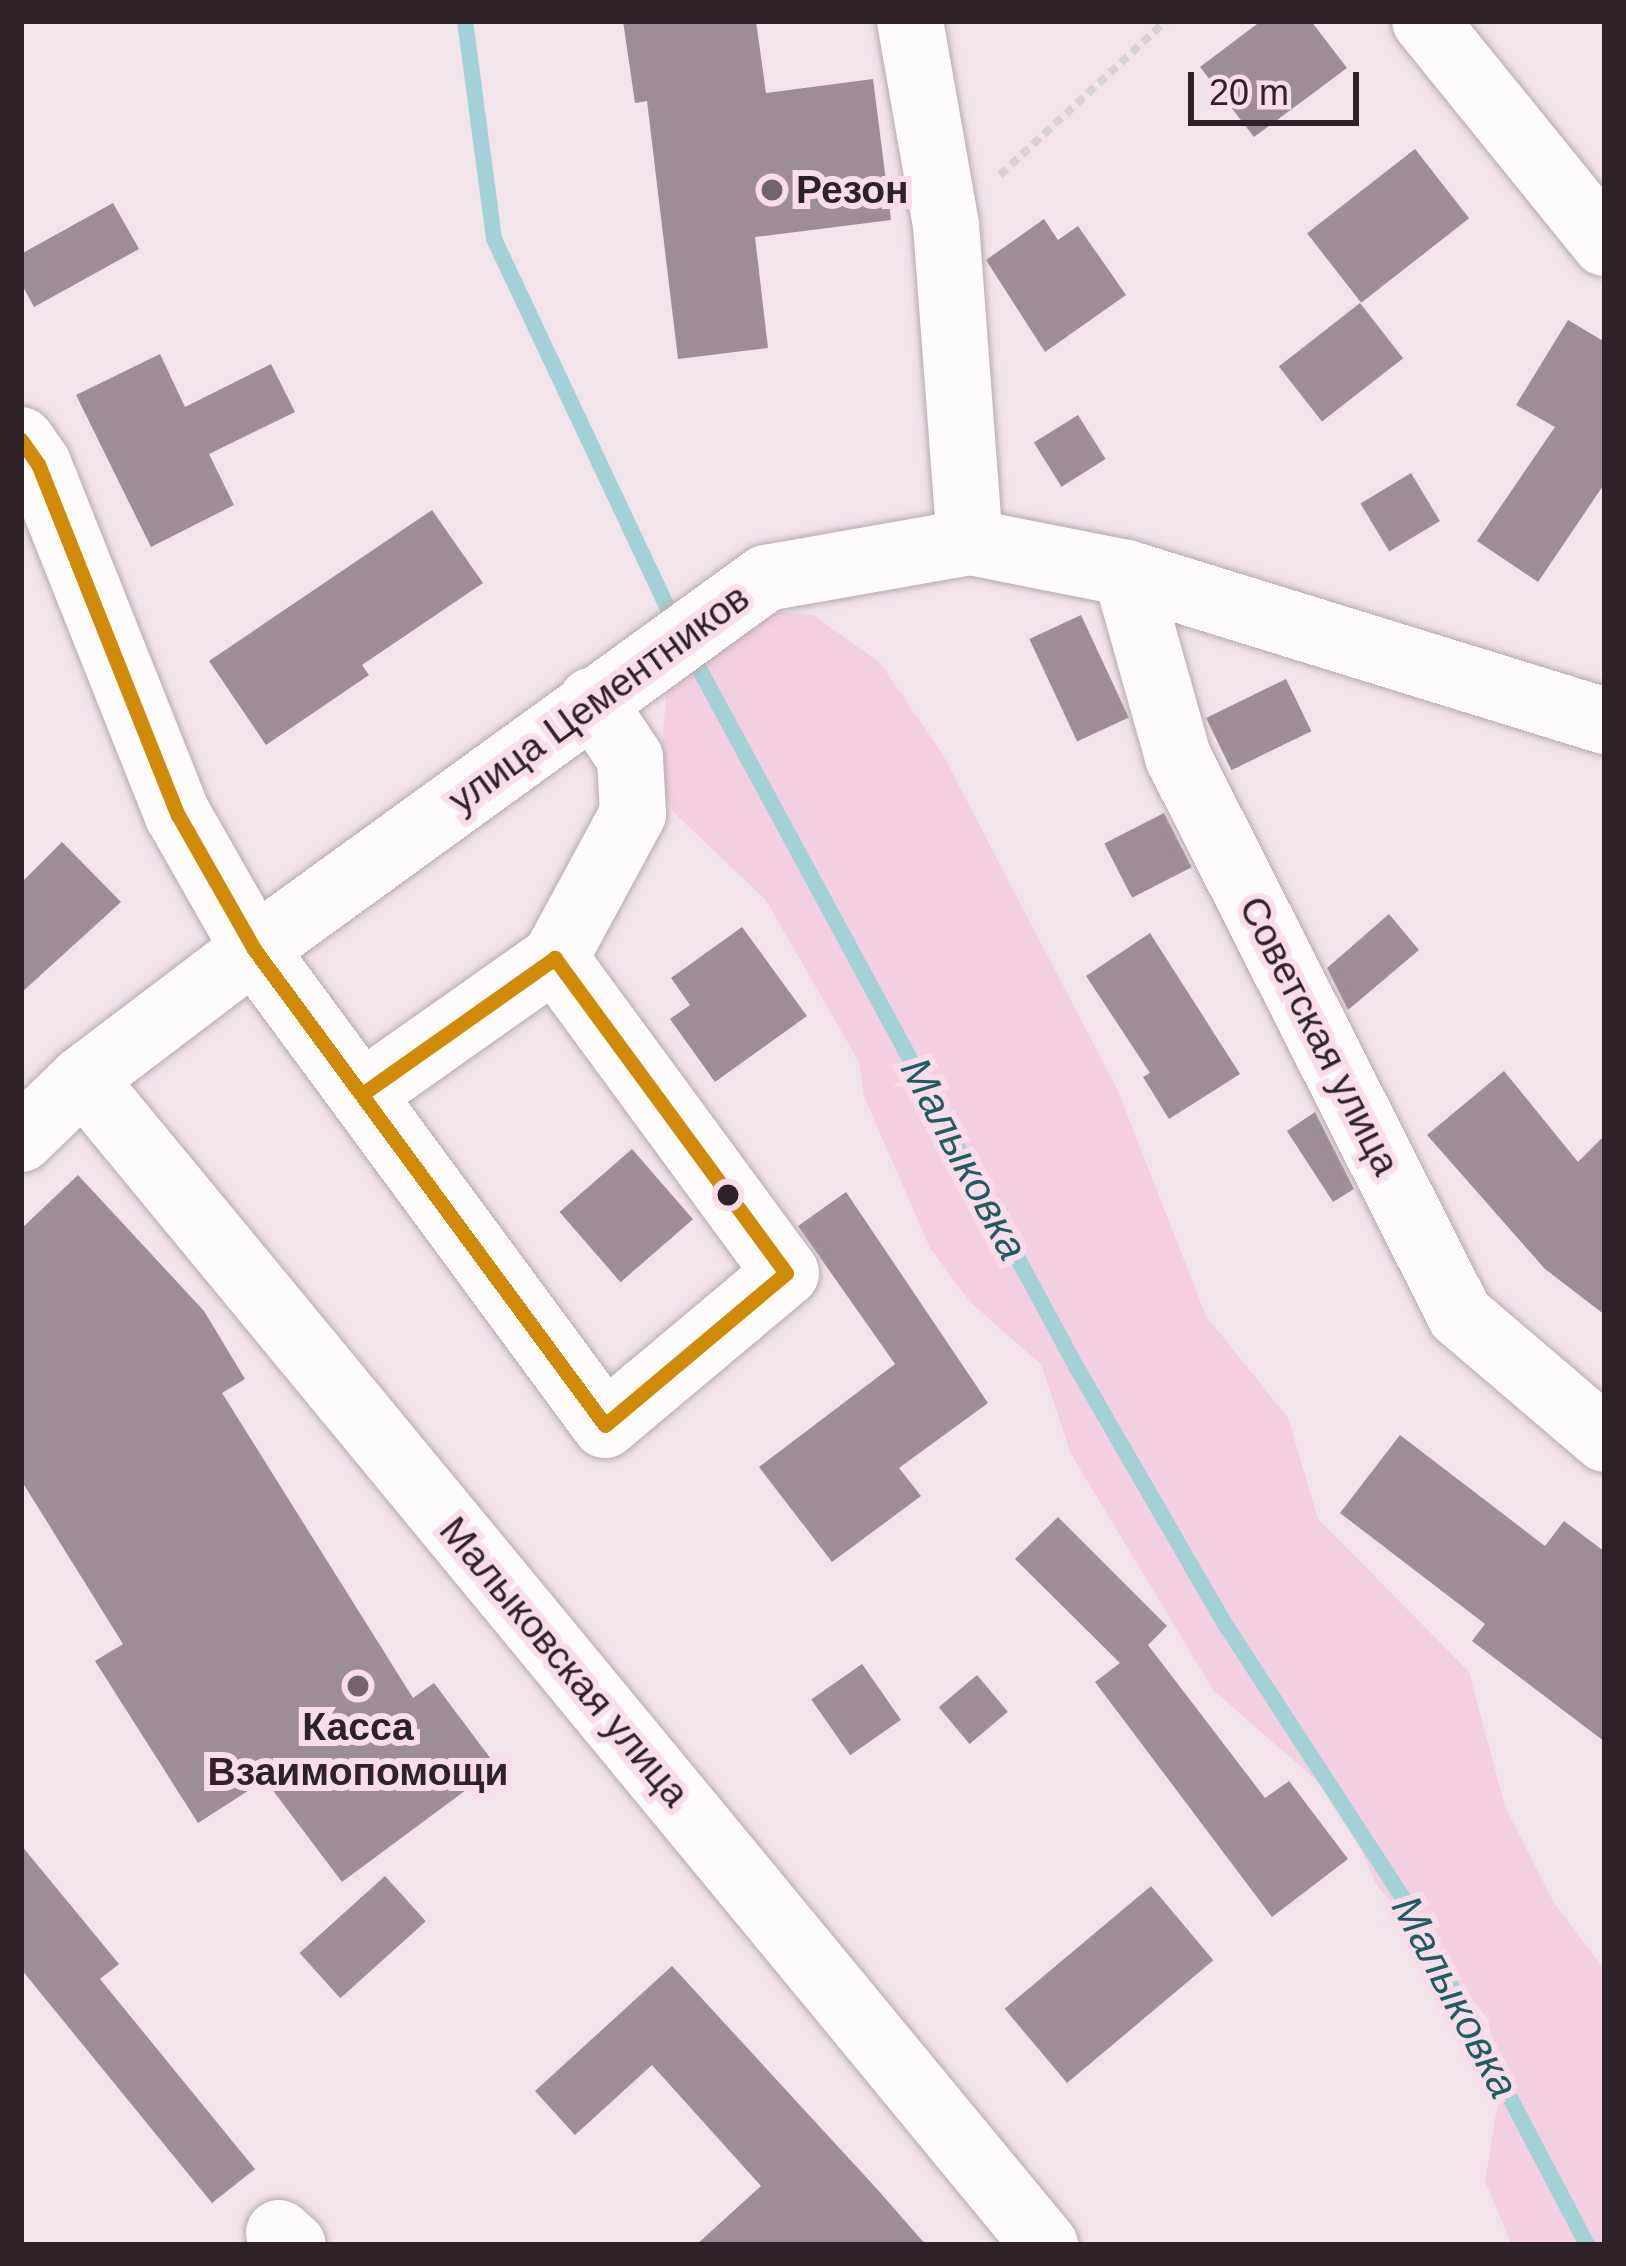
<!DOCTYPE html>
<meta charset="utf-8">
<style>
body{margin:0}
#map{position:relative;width:1626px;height:2266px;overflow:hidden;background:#f3e3eb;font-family:Helvetica,sans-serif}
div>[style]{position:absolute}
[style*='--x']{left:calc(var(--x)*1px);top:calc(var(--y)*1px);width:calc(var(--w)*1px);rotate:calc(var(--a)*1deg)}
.green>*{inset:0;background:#f4cfe1}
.stream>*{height:16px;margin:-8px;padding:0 8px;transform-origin:8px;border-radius:8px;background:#a2d2d7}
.building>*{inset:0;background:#9e8d96;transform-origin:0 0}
.path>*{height:8px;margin-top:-4px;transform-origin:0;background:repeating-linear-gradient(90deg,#d7d2d4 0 9px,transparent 0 15px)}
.roads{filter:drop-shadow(0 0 3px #b6a9b0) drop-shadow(0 0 3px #b6a9b0)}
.minor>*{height:66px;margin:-33px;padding:0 33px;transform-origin:33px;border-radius:33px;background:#fdfbfc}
.bus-1>*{height:15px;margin:-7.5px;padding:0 7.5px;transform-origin:7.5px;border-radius:7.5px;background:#cf8b08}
.dots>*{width:33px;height:33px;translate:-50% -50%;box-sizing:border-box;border:6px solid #fadcea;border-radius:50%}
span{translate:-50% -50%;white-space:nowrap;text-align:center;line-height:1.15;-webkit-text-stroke:12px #fadcea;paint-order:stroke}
.poi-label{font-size:39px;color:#2f2128;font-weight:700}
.left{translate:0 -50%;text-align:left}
.street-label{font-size:39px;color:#2f2128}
.water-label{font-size:42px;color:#1d5c60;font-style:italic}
.frame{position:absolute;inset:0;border:24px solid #2f2128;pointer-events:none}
.scale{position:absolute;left:1188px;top:72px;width:171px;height:54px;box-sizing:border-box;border:6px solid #2f2128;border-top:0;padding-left:15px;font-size:36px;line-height:42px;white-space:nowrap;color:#2f2128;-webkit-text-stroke:9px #fadcea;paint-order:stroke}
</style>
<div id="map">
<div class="green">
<i style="clip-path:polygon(779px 612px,813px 615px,880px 663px,943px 755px,1118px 1091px,1206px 1316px,1288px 1418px,1318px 1519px,1469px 1672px,1505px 1807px,1554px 1903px,1605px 1971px,1605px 2245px,1512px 2245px,1485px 2181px,1501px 2083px,1488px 2019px,1376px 1884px,1338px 1799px,1214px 1691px,1071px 1454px,1041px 1364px,970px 1302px,930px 1248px,864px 1096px,859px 1062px,766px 900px,674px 813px,659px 784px,667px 685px,746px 622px)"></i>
</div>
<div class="stream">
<i style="--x:465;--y:21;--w:220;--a:82.4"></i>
<i style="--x:494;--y:239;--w:428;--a:64.8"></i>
<i style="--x:688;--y:648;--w:818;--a:61.62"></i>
<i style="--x:1077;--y:1368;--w:296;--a:60"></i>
<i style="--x:1225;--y:1624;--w:345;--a:57"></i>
<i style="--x:1413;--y:1913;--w:375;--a:62.3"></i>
</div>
<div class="building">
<i style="clip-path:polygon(623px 21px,756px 21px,766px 93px,873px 79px,891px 220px,755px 237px,768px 348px,678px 359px,647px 101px,635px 103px)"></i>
<i style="clip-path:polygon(1261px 21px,1311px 21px,1347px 68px,1254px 137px,1200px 67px)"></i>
<i style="left:1415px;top:149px;width:88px;height:137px;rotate:52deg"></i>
<i style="clip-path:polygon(113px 203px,139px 249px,34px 307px,21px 283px,21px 254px)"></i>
<i style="clip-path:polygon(1044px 219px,1058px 240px,1078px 226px,1126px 295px,1045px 352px,986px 260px)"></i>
<i style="left:1360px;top:303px;width:70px;height:103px;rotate:52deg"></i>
<i style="clip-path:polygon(1568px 320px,1605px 342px,1605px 483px,1538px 582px,1477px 541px,1555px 427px,1516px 405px)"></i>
<i style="clip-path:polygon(160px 354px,185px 407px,271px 364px,295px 412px,209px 454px,234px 505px,151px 547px,76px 395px)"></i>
<i style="left:1078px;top:415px;width:52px;height:52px;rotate:58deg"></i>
<i style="left:1411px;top:473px;width:56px;height:59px;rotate:59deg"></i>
<i style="clip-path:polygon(432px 510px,483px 583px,362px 665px,369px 675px,266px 745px,209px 661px)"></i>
<i style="left:1081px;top:615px;width:113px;height:57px;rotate:65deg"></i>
<i style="left:1286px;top:679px;width:58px;height:89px;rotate:64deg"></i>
<i style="left:1164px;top:813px;width:61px;height:67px;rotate:63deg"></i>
<i style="clip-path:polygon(62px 842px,121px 902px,21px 993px,21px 883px)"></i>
<i style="clip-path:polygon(1389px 914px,1419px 950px,1348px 1010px,1327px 968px)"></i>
<i style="clip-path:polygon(742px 927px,807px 1016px,715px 1082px,670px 1019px,690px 1005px,671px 978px)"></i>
<i style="clip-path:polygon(1150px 933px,1240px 1074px,1169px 1119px,1143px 1077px,1150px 1073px,1086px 976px)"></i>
<i style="clip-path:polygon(1504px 1071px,1578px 1162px,1605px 1135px,1605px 1315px,1545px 1269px,1427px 1135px)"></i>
<i style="clip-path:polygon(1315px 1112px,1354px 1189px,1333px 1202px,1287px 1131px)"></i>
<i style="left:632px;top:1149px;width:93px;height:96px;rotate:49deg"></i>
<i style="clip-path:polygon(78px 1175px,204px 1311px,245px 1379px,222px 1393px,413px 1698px,434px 1683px,497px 1767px,342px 1882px,265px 1780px,198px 1823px,95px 1661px,123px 1644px,21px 1480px,21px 1229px)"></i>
<i style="clip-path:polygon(846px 1192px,988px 1403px,899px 1468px,921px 1496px,832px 1562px,759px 1467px,895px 1364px,798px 1226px)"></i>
<i style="clip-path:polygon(1400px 1435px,1545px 1546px,1564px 1521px,1605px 1552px,1605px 1742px,1472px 1641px,1485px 1624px,1340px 1513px)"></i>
<i style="clip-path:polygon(1058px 1517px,1167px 1626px,1148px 1645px,1265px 1798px,1289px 1781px,1348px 1859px,1272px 1917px,1095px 1682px,1120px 1663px,1015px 1559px)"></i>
<i style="left:862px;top:1664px;width:68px;height:62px;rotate:55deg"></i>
<i style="left:977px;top:1675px;width:48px;height:50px;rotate:50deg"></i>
<i style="clip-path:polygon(21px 1845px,119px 1964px,100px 1979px,255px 2169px,212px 2203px,21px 1969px)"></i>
<i style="left:385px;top:1876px;width:61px;height:115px;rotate:48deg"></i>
<i style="left:1151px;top:1886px;width:97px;height:191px;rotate:50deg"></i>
<i style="clip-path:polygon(672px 1966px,877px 2189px,926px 2245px,696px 2245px,761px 2186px,652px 2065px,575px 2135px,535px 2091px)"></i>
</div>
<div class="path">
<i style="--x:1000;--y:175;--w:226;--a:-42.9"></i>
</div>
<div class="roads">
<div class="minor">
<i style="--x:910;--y:21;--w:207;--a:80"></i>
<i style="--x:946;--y:225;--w:318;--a:85.7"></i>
<i style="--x:1425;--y:21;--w:286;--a:51"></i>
<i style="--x:21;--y:440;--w:29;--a:55"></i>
<i style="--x:38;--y:464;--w:378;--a:68.3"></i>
<i style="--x:178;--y:815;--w:154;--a:60.4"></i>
<i style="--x:254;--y:949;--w:591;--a:53.6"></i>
<i style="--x:605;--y:1425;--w:236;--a:-40"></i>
<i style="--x:786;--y:1273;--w:391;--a:-126.3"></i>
<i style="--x:1126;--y:573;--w:191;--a:74.2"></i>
<i style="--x:1178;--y:757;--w:625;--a:63.19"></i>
<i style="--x:1460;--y:1315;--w:191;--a:40.5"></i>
<i style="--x:83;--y:1079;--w:1512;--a:50.48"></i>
<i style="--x:362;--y:1094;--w:236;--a:-35.2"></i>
<i style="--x:555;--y:958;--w:164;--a:-61.6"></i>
<i style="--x:633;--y:814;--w:56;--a:-93.1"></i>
<i style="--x:630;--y:758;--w:69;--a:-123.7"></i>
<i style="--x:21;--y:1139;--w:86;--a:-44.1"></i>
<i style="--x:83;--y:1079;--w:215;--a:-37.2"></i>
<i style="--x:254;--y:949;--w:632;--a:-35.93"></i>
<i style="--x:766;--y:578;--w:207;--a:-10"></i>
<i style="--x:970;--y:542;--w:159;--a:11.2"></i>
<i style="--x:1126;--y:573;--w:501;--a:17.17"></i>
<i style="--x:279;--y:2233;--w:18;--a:41"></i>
</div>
</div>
<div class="bus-1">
<i style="--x:21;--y:440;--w:29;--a:55"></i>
<i style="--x:38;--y:464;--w:378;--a:68.3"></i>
<i style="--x:178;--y:815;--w:154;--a:60.4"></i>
<i style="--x:254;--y:949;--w:591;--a:53.6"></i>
<i style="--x:605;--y:1425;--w:236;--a:-40"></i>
<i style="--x:786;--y:1273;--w:391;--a:-126.3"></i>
<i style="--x:555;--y:958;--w:236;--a:144.8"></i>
</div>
<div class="dots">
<i style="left:772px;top:190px;background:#74656c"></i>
<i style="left:728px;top:1195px;background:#2f2128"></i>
<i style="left:358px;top:1686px;background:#74656c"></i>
</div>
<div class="poi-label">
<span class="left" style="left:796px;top:190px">Резон</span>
<span style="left:358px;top:1750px">Касса<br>Взаимопомощи</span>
</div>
<div class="street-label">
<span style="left:599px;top:699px;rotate:-36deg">улица Цементников</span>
<span style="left:1319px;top:1036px;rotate:63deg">Советская улица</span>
<span style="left:564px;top:1662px;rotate:50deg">Малыковская улица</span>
</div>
<div class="water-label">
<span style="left:964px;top:1159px;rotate:62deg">Малыковка</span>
<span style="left:1455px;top:1997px;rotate:62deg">Малыковка</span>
</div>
<div class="frame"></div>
<div class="scale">20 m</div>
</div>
